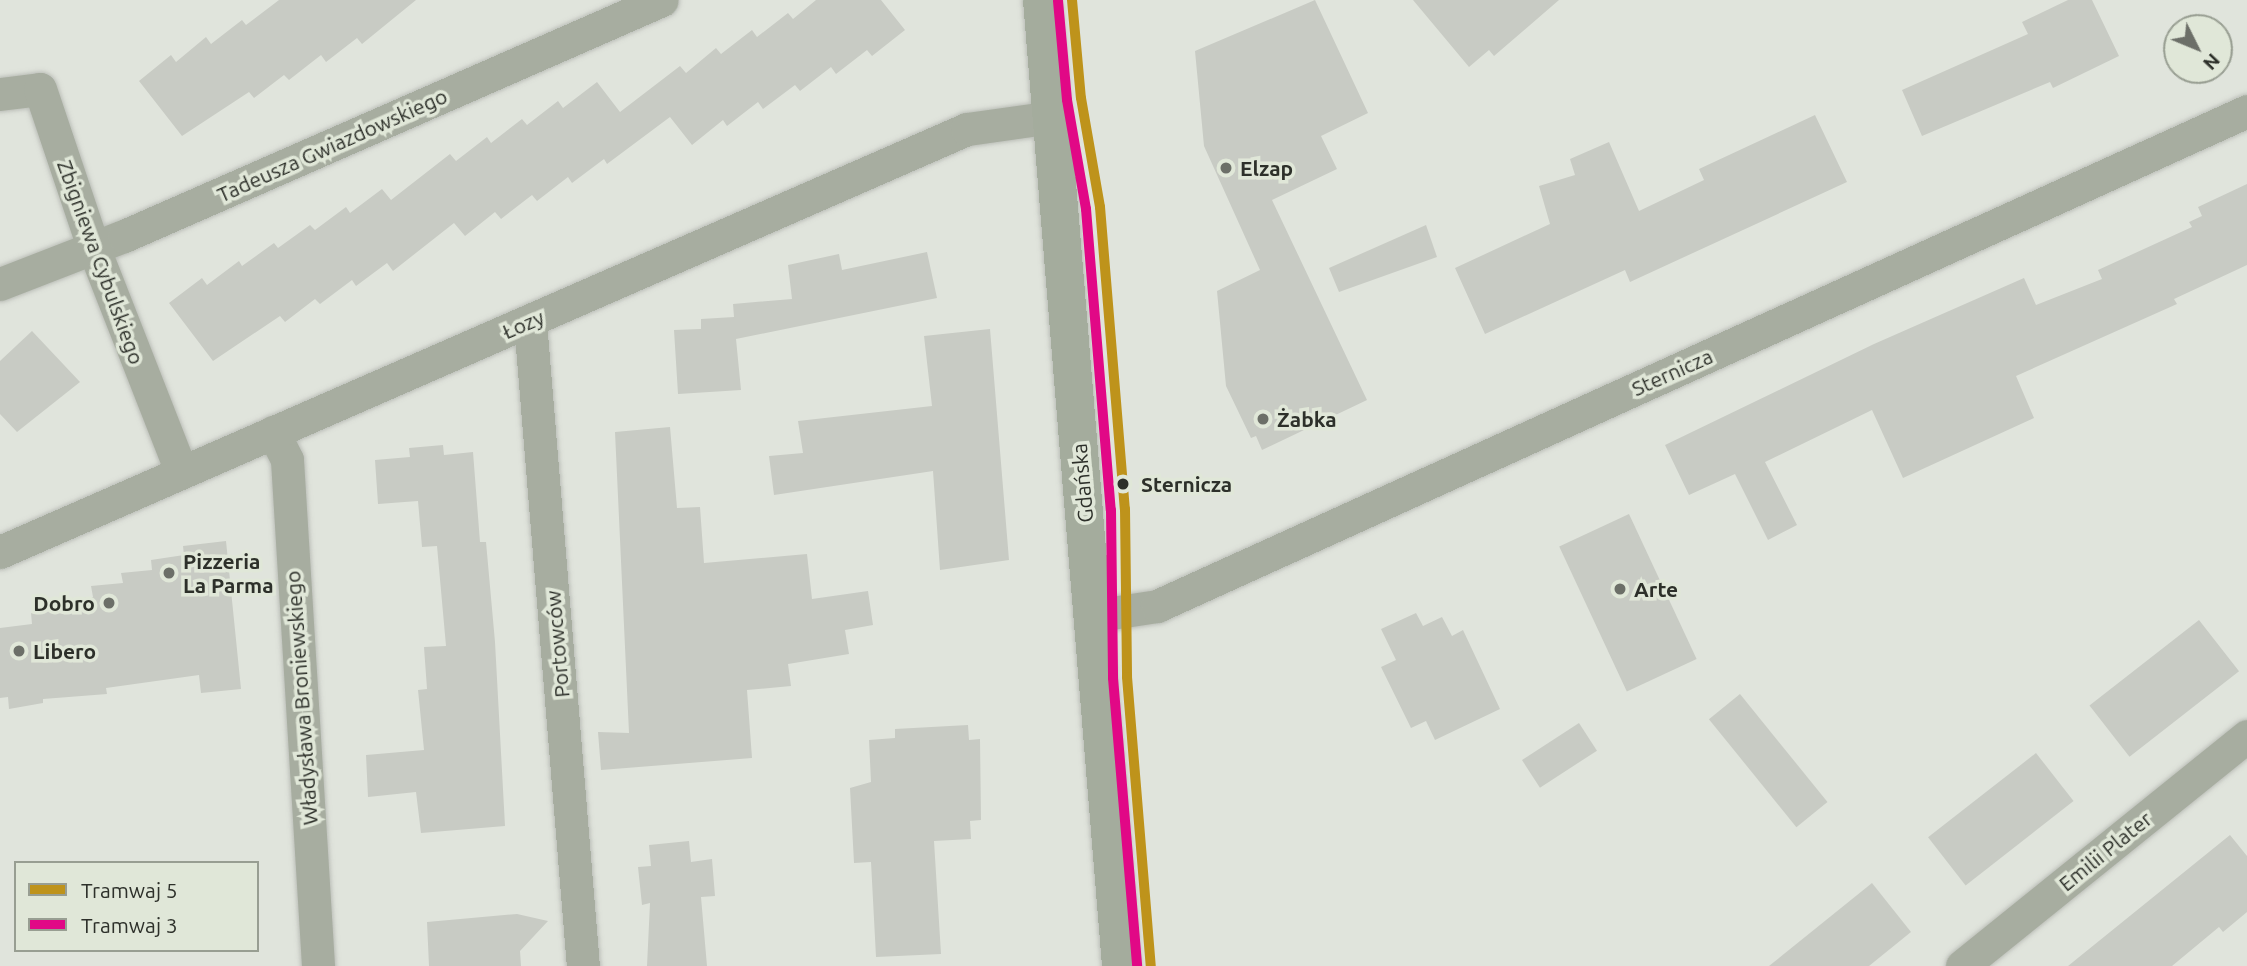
<!DOCTYPE html>
<meta charset="utf-8">
<style>
body{margin:0}
#map{position:relative;width:2247px;height:966px;overflow:hidden;background:#e0e4dc;font-family:Ubuntu,sans-serif}
div>[style]{position:absolute}
[style*='--x']{left:calc(var(--x)*1px);top:calc(var(--y)*1px);width:calc(var(--w)*1px);rotate:calc(var(--a)*1deg)}
.building>*{inset:0;background:#c8cbc4;transform-origin:0 0}
.roads{filter:drop-shadow(0 0 2px #bcbfb9) drop-shadow(0 0 2px #bcbfb9)}
.street>*{height:33px;margin:-16.5px;padding:0 16.5px;transform-origin:16.5px;border-radius:16.5px;background:#a7ada0}
.secondary>*{height:38px;margin:-19px;padding:0 19px;transform-origin:19px;border-radius:19px;background:#a4ac9d}
.tram-1>*{height:10px;margin:-5px;padding:0 5px;transform-origin:5px;border-radius:5px;background:#be931b}
.tram-2>*{height:10px;margin:-5px;padding:0 5px;transform-origin:5px;border-radius:5px;background:#e10886}
.dots>*{width:19px;height:19px;translate:-50% -50%;box-sizing:border-box;border:4px solid #e0e7d8;border-radius:50%}
span{translate:-50% -50%;white-space:nowrap;text-align:center;line-height:1.15;-webkit-text-stroke:7px #e0e7d8;paint-order:stroke}
.street-label{font-size:21px;color:#2d302a}
.poi-label{font-size:21px;color:#2d302a;font-weight:700}
.left{translate:0 -50%;text-align:left}
.right{translate:-100% -50%;text-align:right}
.stop-label{font-size:21px;color:#2d302a;font-weight:700}
.legend{position:absolute;left:14px;top:861px;width:245px;height:91px;box-sizing:border-box;background:#e0e7d8;border:2px solid #989e92;margin:0;padding:9px 12px;list-style:none;font-size:21px;color:#2d302a}
.legend li{display:flex;align-items:center;gap:14px;height:35px}
.legend b{width:35px;border:2px solid #989e92}
.north{position:absolute;left:2163px;top:14px;width:70px;height:70px;box-sizing:border-box;background:#e0e7d8;border:2px solid #989e92;border-radius:50%;rotate:133deg;font-size:19px;font-weight:700;line-height:28px;text-align:center;color:#2d302a}
.north::after{content:'';display:block;margin:auto;width:24px;height:32px;background:#6c6f68;clip-path:polygon(50% 0,100% 100%,50% 72%,0 100%)}
</style>
<div id="map">
<div class="building">
<i style="clip-path:polygon(279px 0,416px 0,362px 44px,357px 38px,326px 62px,321px 55px,289px 80px,284px 75px,254px 98px,249px 92px,182px 136px,139px 81px,171px 55px,176px 62px,206px 37px,211px 44px,242px 20px,246px 25px)"></i>
<i style="clip-path:polygon(816px 0,881px 0,905px 30px,872px 56px,867px 50px,836px 74px,831px 67px,800px 91px,795px 85px,763px 109px,758px 102px,727px 126px,723px 120px,692px 145px,670px 117px,607px 164px,604px 159px,572px 183px,568px 177px,537px 201px,532px 195px,501px 219px,495px 212px,465px 236px,454px 223px,393px 271px,387px 263px,356px 286px,352px 280px,320px 304px,315px 299px,285px 322px,280px 316px,213px 361px,169px 303px,202px 278px,207px 285px,239px 261px,242px 266px,274px 243px,278px 248px,310px 225px,315px 230px,346px 207px,350px 213px,382px 189px,391px 200px,450px 154px,456px 161px,487px 137px,491px 143px,522px 119px,527px 125px,558px 101px,563px 108px,597px 82px,620px 112px,680px 66px,686px 73px,716px 48px,721px 54px,752px 30px,757px 37px,788px 13px,793px 19px)"></i>
<i style="clip-path:polygon(1315px 0,1368px 113px,1321px 136px,1337px 169px,1272px 200px,1367px 400px,1262px 450px,1256px 436px,1251px 438px,1226px 386px,1217px 291px,1260px 270px,1204px 146px,1195px 51px)"></i>
<i style="clip-path:polygon(1413px 0,1559px 0,1494px 56px,1489px 50px,1469px 67px)"></i>
<i style="clip-path:polygon(2068px 0,2092px 0,2119px 56px,2053px 88px,2050px 82px,1922px 136px,1902px 90px,2028px 34px,2022px 22px)"></i>
<i style="clip-path:polygon(1815px 115px,1847px 182px,1630px 282px,1625px 270px,1485px 334px,1455px 268px,1550px 224px,1539px 186px,1575px 175px,1570px 159px,1609px 142px,1639px 211px,1704px 180px,1699px 169px)"></i>
<i style="clip-path:polygon(2247px 184px,2247px 265px,2174px 299px,2177px 304px,2016px 376px,2034px 418px,1903px 478px,1872px 410px,1765px 462px,1797px 525px,1768px 540px,1735px 474px,1689px 495px,1665px 445px,1874px 344px,2024px 278px,2036px 305px,2102px 279px,2098px 270px,2192px 227px,2189px 222px,2202px 216px,2198px 207px)"></i>
<i style="clip-path:polygon(1426px 225px,1437px 257px,1339px 292px,1329px 268px)"></i>
<i style="clip-path:polygon(927px 252px,937px 298px,736px 339px,741px 390px,678px 394px,674px 330px,701px 329px,701px 319px,734px 317px,733px 304px,792px 299px,788px 265px,839px 254px,842px 270px)"></i>
<i style="clip-path:polygon(990px 329px,1009px 560px,940px 570px,933px 471px,774px 495px,769px 456px,803px 453px,798px 421px,932px 406px,924px 336px)"></i>
<i style="clip-path:polygon(32px 331px,80px 382px,17px 432px,0 414px,0 361px)"></i>
<i style="clip-path:polygon(670px 427px,677px 508px,700px 507px,704px 563px,807px 554px,812px 599px,868px 591px,873px 625px,845px 630px,849px 654px,788px 664px,791px 686px,747px 690px,752px 758px,601px 770px,598px 732px,629px 733px,615px 432px)"></i>
<i style="clip-path:polygon(443px 445px,444px 455px,473px 452px,480px 542px,486px 542px,495px 642px,505px 826px,421px 833px,416px 792px,368px 797px,366px 755px,424px 750px,418px 690px,427px 689px,424px 647px,446px 646px,437px 546px,422px 547px,418px 501px,378px 504px,375px 460px,410px 457px,409px 448px)"></i>
<i style="left:1629px;top:514px;width:160px;height:77px;rotate:65deg"></i>
<i style="clip-path:polygon(226px 541px,241px 689px,201px 693px,199px 675px,106px 688px,107px 694px,43px 699px,43px 703px,9px 709px,8px 697px,0 698px,0 628px,32px 624px,31px 613px,63px 610px,61px 600px,93px 597px,91px 586px,123px 583px,121px 573px,152px 570px,151px 560px,184px 555px,183px 546px)"></i>
<i style="clip-path:polygon(1416px 613px,1423px 626px,1442px 617px,1452px 636px,1463px 630px,1500px 709px,1435px 740px,1426px 721px,1411px 728px,1381px 667px,1396px 660px,1381px 629px)"></i>
<i style="left:2199px;top:620px;width:65px;height:139px;rotate:52deg"></i>
<i style="left:1740px;top:694px;width:139px;height:40px;rotate:51deg"></i>
<i style="left:1579px;top:723px;width:33px;height:68px;rotate:57deg"></i>
<i style="clip-path:polygon(968px 725px,969px 740px,980px 739px,981px 820px,970px 821px,971px 839px,934px 841px,941px 954px,876px 957px,871px 862px,854px 863px,850px 788px,871px 782px,869px 740px,895px 738px,895px 729px)"></i>
<i style="left:2036px;top:753px;width:61px;height:137px;rotate:52deg"></i>
<i style="clip-path:polygon(2230px 835px,2247px 856px,2247px 912px,2223px 932px,2219px 927px,2172px 966px,2068px 966px)"></i>
<i style="clip-path:polygon(689px 841px,691px 862px,712px 859px,715px 896px,701px 897px,707px 966px,647px 966px,650px 903px,642px 905px,638px 867px,651px 866px,649px 845px)"></i>
<i style="clip-path:polygon(1872px 883px,1911px 932px,1869px 966px,1769px 966px)"></i>
<i style="clip-path:polygon(517px 914px,548px 921px,520px 951px,521px 966px,429px 966px,427px 922px)"></i>
</div>
<div class="roads">
<div class="street">
<i style="--x:0;--y:94;--w:40;--a:-7.1"></i>
<i style="--x:40;--y:89;--w:169;--a:71.4"></i>
<i style="--x:94;--y:249;--w:238;--a:68.6"></i>
<i style="--x:0;--y:284;--w:133;--a:-21.2"></i>
<i style="--x:124;--y:236;--w:587;--a:-23.69"></i>
<i style="--x:530;--y:322;--w:646;--a:85.3"></i>
<i style="--x:273;--y:432;--w:31;--a:63"></i>
<i style="--x:287;--y:460;--w:507;--a:86.49"></i>
<i style="--x:0;--y:552;--w:1055;--a:-23.63"></i>
<i style="--x:967;--y:129;--w:86;--a:-8"></i>
<i style="--x:1092;--y:616;--w:66;--a:-8.7"></i>
<i style="--x:1157;--y:606;--w:1197;--a:-24.42"></i>
<i style="--x:1962;--y:966;--w:366;--a:-38.9"></i>
</div>
<div class="secondary">
<i style="--x:1042;--y:0;--w:969;--a:85.32"></i>
</div>
</div>
<div class="tram-1">
<i style="--x:1072;--y:0;--w:98;--a:84.8"></i>
<i style="--x:1081;--y:98;--w:111;--a:80.1"></i>
<i style="--x:1100;--y:207;--w:303;--a:85.3"></i>
<i style="--x:1125;--y:509;--w:168;--a:89.3"></i>
<i style="--x:1127;--y:677;--w:290;--a:85.3"></i>
</div>
<div class="tram-2">
<i style="--x:1058;--y:1;--w:99;--a:84.8"></i>
<i style="--x:1067;--y:100;--w:111;--a:80.1"></i>
<i style="--x:1086;--y:209;--w:302;--a:85.3"></i>
<i style="--x:1111;--y:510;--w:168;--a:89.3"></i>
<i style="--x:1113;--y:678;--w:289;--a:85.2"></i>
</div>
<div class="dots">
<i style="left:1226px;top:168px;background:#6c6f68"></i>
<i style="left:1263px;top:419px;background:#6c6f68"></i>
<i style="left:1123px;top:484px;background:#2d302a"></i>
<i style="left:169px;top:573px;background:#6c6f68"></i>
<i style="left:1620px;top:589px;background:#6c6f68"></i>
<i style="left:109px;top:603px;background:#6c6f68"></i>
<i style="left:19px;top:651px;background:#6c6f68"></i>
</div>
<div class="street-label">
<span style="left:332px;top:145px;rotate:-24deg">Tadeusza Gwiazdowskiego</span>
<span style="left:101px;top:262px;rotate:70deg">Zbigniewa Cybulskiego</span>
<span style="left:523px;top:324px;rotate:-23deg">Łozy</span>
<span style="left:1672px;top:372px;rotate:-24deg">Sternicza</span>
<span style="left:1082px;top:483px;rotate:-95deg">Gdańska</span>
<span style="left:557px;top:644px;rotate:-95deg">Portowców</span>
<span style="left:301px;top:698px;rotate:-94deg">Władysława Broniewskiego</span>
<span style="left:2105px;top:851px;rotate:-39deg">Emilii Plater</span>
</div>
<div class="poi-label">
<span class="left" style="left:1240px;top:168px">Elzap</span>
<span class="left" style="left:1277px;top:419px">Żabka</span>
<span class="left" style="left:183px;top:573px">Pizzeria<br>La Parma</span>
<span class="left" style="left:1634px;top:589px">Arte</span>
<span class="right" style="left:95px;top:603px">Dobro</span>
<span class="left" style="left:33px;top:651px">Libero</span>
</div>
<div class="stop-label">
<span class="left" style="left:1141px;top:484px">Sternicza</span>
</div>
<ul class="legend">
<li><b style="height:9px;background:#be931b"></b>Tramwaj 5</li>
<li><b style="height:9px;background:#e10886"></b>Tramwaj 3</li>
</ul>
<div class="north">N</div>
</div>
